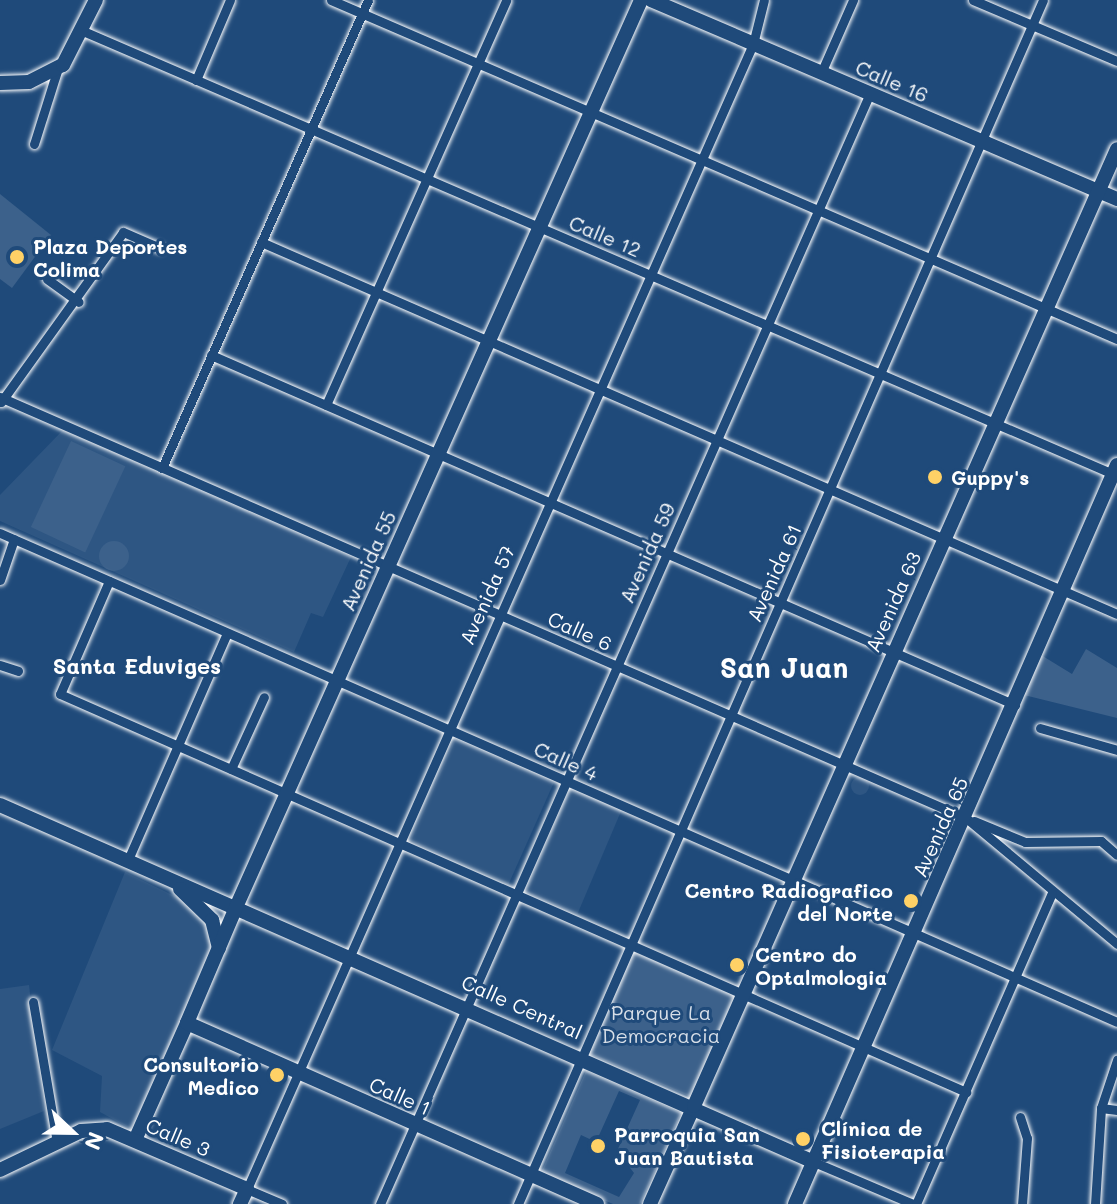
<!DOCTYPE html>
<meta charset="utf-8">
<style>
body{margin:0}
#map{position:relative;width:1117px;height:1204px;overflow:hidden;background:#1f4a7a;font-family:Mali,sans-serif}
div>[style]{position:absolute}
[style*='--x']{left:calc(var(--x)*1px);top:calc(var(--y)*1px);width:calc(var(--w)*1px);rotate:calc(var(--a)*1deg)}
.built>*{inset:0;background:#2e5683;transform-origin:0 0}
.round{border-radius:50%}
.green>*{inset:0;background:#3c618b;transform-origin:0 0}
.roads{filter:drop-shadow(0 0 2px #fff) drop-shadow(0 0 2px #fff)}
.street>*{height:9px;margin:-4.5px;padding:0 4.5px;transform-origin:4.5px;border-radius:4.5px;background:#1f4a7a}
.secondary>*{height:14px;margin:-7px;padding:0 7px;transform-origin:7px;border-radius:7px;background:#1f4a7a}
.primary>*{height:14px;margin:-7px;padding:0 7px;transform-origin:7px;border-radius:7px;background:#1f4a7a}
.dots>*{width:22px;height:22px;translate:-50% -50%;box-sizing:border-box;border:4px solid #1f4a7a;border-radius:50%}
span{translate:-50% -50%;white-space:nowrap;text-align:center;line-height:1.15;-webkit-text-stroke:6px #1f4a7a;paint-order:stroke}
.street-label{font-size:20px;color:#fff}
.poi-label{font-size:20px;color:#fff;font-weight:700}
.left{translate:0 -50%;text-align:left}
.right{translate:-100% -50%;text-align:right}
.park-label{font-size:20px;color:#d8dfe8}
.neighbourhood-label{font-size:22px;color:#fff;font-weight:700}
.district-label{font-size:28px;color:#fff;font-weight:700}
.north{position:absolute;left:32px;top:1092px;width:80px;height:80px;-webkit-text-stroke:6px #1f4a7a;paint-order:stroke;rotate:112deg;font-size:22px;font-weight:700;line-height:32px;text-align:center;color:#fff}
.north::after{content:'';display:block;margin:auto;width:28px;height:36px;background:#fff;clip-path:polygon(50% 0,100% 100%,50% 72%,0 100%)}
</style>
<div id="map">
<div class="built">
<i style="clip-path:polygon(63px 430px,351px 557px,323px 617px,311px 613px,294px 652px,0 521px,0 495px)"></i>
<i style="left:455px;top:739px;width:108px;height:111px;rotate:24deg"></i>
<i class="round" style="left:851px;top:777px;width:18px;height:18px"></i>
<i style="left:570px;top:788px;width:56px;height:113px;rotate:23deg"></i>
<i style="clip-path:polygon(125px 872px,195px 906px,211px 929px,213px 948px,133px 1130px,100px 1112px,102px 1076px,52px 1050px)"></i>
<i style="clip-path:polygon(29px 985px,44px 1111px,0 1129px,0 989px)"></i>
</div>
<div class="green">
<i style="clip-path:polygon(0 194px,51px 235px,12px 288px,0 279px)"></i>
<i style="left:71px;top:441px;width:60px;height:95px;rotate:25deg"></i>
<i class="round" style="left:99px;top:541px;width:30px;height:30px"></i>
<i style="clip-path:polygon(1086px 649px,1117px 668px,1117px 718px,1024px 695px,1041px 655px,1072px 674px)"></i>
<i style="left:629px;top:950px;width:118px;height:111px;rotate:23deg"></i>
<i style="clip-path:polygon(evenodd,586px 1071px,681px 1113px,640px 1204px,613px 1204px,541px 1173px,586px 1071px,619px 1091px,640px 1100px,617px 1151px,634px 1173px,619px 1197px,565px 1173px,581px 1135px,596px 1142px,619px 1091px)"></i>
</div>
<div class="roads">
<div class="street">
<i style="--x:331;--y:0;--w:856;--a:23.33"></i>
<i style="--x:973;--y:0;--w:156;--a:23"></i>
<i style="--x:83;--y:31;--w:1121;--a:23.27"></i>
<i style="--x:821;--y:73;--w:80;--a:-66.3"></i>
<i style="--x:196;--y:80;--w:87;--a:-67"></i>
<i style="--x:34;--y:144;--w:80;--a:-72.5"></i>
<i style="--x:261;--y:242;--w:933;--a:23.49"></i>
<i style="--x:47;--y:279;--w:39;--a:36"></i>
<i style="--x:211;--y:355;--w:877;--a:23.52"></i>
<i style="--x:0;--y:397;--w:1054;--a:23.55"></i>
<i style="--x:966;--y:818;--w:197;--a:39.8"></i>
<i style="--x:1;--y:402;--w:209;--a:-54.3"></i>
<i style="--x:123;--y:232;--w:40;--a:23.4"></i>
<i style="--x:326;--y:405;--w:443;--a:-66"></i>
<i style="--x:162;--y:468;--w:511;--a:-66.24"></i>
<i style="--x:0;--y:533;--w:1219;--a:23.64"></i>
<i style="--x:0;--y:580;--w:43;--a:-71.1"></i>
<i style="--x:109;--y:581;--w:123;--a:113.4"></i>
<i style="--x:60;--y:694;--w:990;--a:23.72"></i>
<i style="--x:0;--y:665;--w:19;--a:18"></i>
<i style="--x:1040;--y:728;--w:80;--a:15.9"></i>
<i style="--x:231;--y:769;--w:79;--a:-65.4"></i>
<i style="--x:974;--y:821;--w:55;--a:22.4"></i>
<i style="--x:1025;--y:842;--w:76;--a:-0.8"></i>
<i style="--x:1101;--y:841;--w:21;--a:41"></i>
<i style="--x:127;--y:862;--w:250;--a:-66.4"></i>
<i style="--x:33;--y:1002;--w:142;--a:80.3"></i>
<i style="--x:1101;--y:1108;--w:16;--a:7"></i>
<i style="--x:1020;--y:1117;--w:22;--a:72"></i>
<i style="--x:1027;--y:1138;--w:66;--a:94.3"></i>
<i style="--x:814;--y:1162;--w:108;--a:23"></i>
<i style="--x:282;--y:1204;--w:38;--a:-157"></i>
<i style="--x:247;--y:1189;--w:1252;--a:-66.16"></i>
<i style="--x:753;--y:44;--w:45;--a:-76"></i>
<i style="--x:380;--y:1204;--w:1214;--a:-66.2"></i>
<i style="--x:518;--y:1204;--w:1313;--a:-66.44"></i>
<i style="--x:916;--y:1204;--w:339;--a:-66.4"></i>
<i style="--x:1095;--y:1204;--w:96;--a:-86.4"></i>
<i style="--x:1101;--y:1108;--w:51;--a:-71.6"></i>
</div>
<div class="secondary">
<i style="--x:651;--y:0;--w:507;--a:23.12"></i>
<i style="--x:0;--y:83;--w:29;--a:-2"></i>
<i style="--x:29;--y:82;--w:38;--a:-27"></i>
<i style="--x:63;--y:65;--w:73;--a:-63.1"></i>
<i style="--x:237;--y:905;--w:991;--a:-65.94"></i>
<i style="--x:135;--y:1140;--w:128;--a:-66"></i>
<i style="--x:0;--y:1170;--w:90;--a:-25.7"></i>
<i style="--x:81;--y:1131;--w:26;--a:-4"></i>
<i style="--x:107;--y:1129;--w:152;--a:23.2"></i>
<i style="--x:247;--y:1189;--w:17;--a:115"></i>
<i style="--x:650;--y:1204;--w:107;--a:-65.8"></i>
</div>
<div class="primary">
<i style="--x:0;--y:805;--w:889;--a:23.68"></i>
<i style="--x:180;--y:889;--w:45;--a:44.1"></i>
<i style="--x:212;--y:920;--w:29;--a:76"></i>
<i style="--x:237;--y:905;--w:128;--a:113"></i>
<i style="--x:187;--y:1023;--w:448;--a:23.8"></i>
<i style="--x:694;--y:1106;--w:1046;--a:-66.15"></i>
<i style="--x:795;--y:1204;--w:806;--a:-66.46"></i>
</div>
</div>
<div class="dots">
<i style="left:17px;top:257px;background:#ffd166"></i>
<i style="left:935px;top:477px;background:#ffd166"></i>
<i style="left:911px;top:901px;background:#ffd166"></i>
<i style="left:737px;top:965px;background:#ffd166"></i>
<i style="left:277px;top:1075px;background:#ffd166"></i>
<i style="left:803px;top:1139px;background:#ffd166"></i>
<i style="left:598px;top:1146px;background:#ffd166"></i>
</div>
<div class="street-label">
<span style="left:892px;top:81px;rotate:23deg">Calle 16</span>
<span style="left:605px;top:236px;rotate:23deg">Calle 12</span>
<span style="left:647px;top:553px;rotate:-66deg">Avenida 59</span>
<span style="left:368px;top:561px;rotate:-66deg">Avenida 55</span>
<span style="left:774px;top:573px;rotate:-66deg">Avenida 61</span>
<span style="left:487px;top:595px;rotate:-66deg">Avenida 57</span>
<span style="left:893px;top:602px;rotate:-66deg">Avenida 63</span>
<span style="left:580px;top:631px;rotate:24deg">Calle 6</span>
<span style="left:566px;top:761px;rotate:24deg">Calle 4</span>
<span style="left:940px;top:827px;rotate:-66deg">Avenida 65</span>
<span style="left:522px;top:1007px;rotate:24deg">Calle Central</span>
<span style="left:400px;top:1096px;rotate:24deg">Calle 1</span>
<span style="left:178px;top:1137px;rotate:23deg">Calle 3</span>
</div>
<div class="poi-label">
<span class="left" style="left:33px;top:258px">Plaza Deportes<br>Colima</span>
<span class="left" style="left:951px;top:477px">Guppy's</span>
<span class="right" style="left:893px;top:902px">Centro Radiografico<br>del Norte</span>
<span class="left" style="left:755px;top:966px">Centro do<br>Optalmologia</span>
<span class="right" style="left:259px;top:1076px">Consultorio<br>Medico</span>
<span class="left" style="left:821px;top:1140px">Clínica de<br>Fisioterapia</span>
<span class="left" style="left:614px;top:1146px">Parroquia San<br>Juan Bautista</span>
</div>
<div class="park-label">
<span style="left:661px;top:1024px">Parque La<br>Democracia</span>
</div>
<div class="neighbourhood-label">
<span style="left:137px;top:666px">Santa Eduviges</span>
</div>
<div class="district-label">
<span style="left:784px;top:667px">San Juan</span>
</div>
<div class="north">N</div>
</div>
